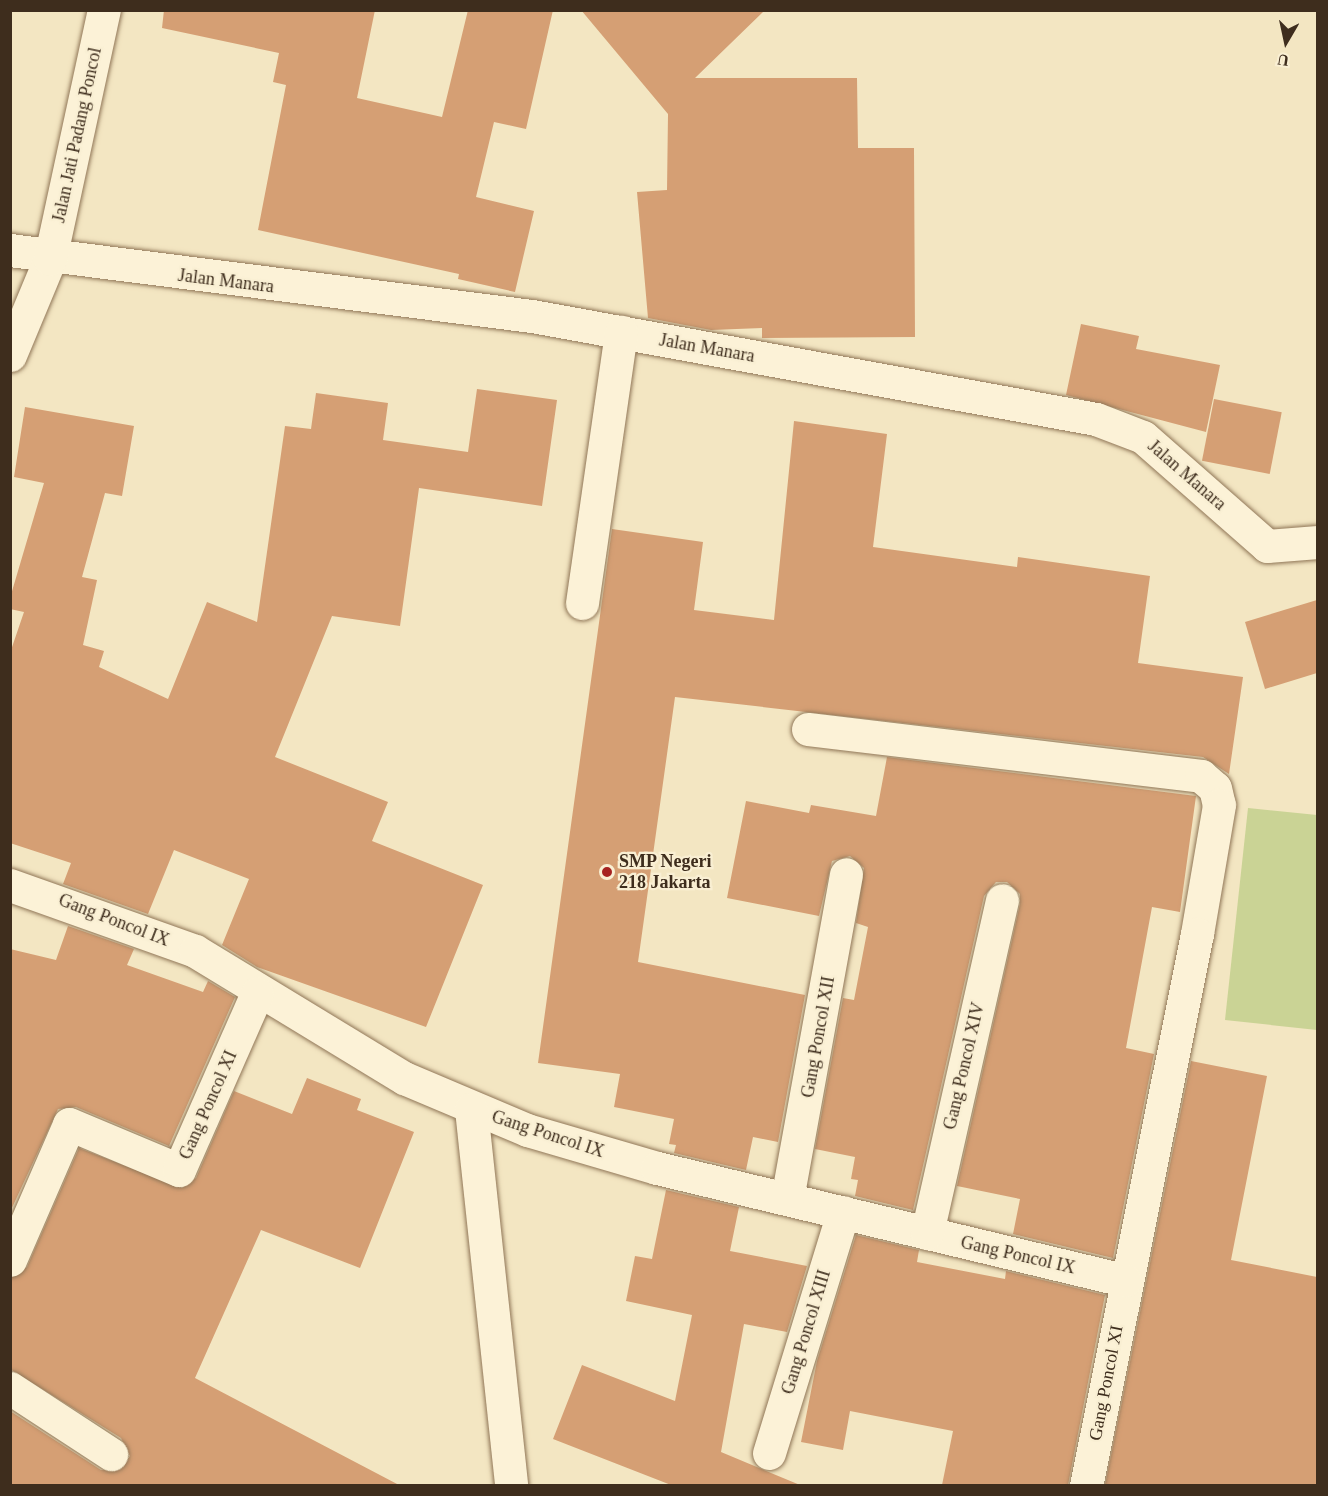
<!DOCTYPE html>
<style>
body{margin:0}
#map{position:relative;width:1328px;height:1496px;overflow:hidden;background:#f3e6c2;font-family:"Times New Roman",serif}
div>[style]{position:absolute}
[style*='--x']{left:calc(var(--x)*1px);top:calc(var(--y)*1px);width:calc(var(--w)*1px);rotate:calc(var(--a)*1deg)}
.green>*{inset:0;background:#cad395}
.building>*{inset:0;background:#d59f74;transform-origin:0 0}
.roads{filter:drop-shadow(0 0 2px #907657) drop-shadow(0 0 2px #907657)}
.minor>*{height:33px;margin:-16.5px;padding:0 16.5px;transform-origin:16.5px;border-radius:16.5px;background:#fcf2d7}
.dots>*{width:16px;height:16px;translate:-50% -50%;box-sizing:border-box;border:3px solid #f9efd3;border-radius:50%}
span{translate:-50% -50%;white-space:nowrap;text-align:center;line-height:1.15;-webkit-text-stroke:4.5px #f9efd3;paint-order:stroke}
.street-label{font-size:18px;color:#3e2d1d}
.poi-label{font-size:18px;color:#3e2d1d;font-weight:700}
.left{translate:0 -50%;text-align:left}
.frame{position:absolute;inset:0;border:12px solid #3e2d1d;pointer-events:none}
.north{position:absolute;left:1256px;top:12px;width:60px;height:60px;-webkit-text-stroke:4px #f9efd3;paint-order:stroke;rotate:189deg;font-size:16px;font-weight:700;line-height:24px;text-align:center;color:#3e2d1d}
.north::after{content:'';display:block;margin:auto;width:21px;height:27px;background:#3e2d1d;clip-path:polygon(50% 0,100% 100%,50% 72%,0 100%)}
</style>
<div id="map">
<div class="green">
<i style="clip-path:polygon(1248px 808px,1317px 815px,1317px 1030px,1225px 1020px)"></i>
</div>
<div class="building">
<i style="clip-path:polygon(164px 10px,375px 10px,357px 98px,442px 117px,468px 10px,553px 10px,526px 129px,494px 122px,476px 197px,534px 211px,515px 292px,458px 279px,459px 274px,258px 230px,286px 85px,273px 82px,279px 53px,162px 28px)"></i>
<i style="clip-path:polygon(581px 10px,765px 10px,695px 78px,857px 78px,858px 148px,914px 148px,915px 337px,762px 338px,762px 328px,711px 330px,648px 318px,637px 192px,667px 190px,668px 114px)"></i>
<i style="clip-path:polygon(1081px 324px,1139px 336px,1136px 349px,1220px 365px,1206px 432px,1066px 395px)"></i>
<i style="clip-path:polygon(477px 389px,557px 400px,542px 506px,419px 488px,400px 626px,332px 616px,275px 757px,388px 802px,372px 841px,483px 885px,426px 1027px,257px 967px,222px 945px,249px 879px,174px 850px,148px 914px,63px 884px,71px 863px,10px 843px,10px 653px,24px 612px,10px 609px,10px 598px,44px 483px,14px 477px,25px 407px,134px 426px,122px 496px,105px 493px,82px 577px,97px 580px,83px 645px,104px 651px,99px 667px,168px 699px,207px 602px,257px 622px,285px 426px,311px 429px,316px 393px,388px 403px,383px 440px,468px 452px)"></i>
<i style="left:1214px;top:399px;width:69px;height:63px;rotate:11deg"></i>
<i style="clip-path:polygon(794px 421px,887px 434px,873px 547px,1017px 567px,1018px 557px,1150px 576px,1138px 663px,1243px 677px,1229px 774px,1203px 757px,675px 697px,638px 962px,805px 995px,778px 1142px,753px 1137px,746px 1170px,674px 1153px,676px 1145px,669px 1144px,674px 1119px,614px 1107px,620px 1074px,538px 1063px,612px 529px,703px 542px,694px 610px,774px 620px)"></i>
<i style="clip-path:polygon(1317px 600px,1317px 673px,1265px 689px,1245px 622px)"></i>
<i style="clip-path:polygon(887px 757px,1196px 796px,1180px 912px,1152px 907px,1126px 1048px,1154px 1054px,1113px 1258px,1013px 1234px,1020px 1199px,957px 1186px,1020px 904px,1020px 894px,1007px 882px,996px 882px,984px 896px,913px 1210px,855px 1196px,858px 1180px,851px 1179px,855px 1157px,815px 1149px,843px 998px,854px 1000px,868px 927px,856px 923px,864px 868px,850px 856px,832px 861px,819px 916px,727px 898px,746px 801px,809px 813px,811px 805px,876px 816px)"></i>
<i style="clip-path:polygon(68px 926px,134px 949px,127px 965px,203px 992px,208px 981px,235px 997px,169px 1146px,76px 1107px,58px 1109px,10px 1212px,10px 949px,56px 960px)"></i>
<i style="clip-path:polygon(1191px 1061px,1267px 1076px,1231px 1260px,1317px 1277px,1317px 1485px,1105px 1485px)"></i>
<i style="clip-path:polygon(307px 1078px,361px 1099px,357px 1110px,414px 1132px,360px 1268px,261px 1230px,195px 1378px,399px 1485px,10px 1485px,10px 1411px,101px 1470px,120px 1470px,130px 1456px,121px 1438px,10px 1369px,10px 1278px,27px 1267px,79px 1148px,182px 1188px,196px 1178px,234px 1091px,292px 1114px)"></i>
<i style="clip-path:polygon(666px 1190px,739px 1207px,730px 1251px,807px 1266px,787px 1332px,744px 1324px,721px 1452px,800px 1485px,671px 1485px,553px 1439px,582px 1365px,675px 1401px,692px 1315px,626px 1301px,635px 1256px,652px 1259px)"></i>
<i style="clip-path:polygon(856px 1235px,919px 1250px,917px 1262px,1005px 1279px,1006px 1271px,1105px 1295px,1068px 1485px,942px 1485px,953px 1431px,850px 1411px,843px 1450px,801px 1442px,817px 1361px)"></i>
</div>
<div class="roads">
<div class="minor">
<i style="--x:10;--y:250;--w:526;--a:7.21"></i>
<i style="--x:532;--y:316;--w:573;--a:10.35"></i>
<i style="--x:1096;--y:419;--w:50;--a:21"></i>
<i style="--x:1143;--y:437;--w:165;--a:41.3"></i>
<i style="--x:1267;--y:546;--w:51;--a:-4.5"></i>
<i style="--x:10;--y:355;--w:104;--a:-67.4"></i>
<i style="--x:50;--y:259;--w:255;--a:-77.8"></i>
<i style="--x:582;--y:603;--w:274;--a:-81.8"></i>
<i style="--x:808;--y:729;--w:396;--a:6.8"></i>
<i style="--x:1201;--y:776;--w:18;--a:41"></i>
<i style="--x:1215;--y:788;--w:17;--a:77"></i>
<i style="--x:1219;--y:805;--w:131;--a:99.7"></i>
<i style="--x:1197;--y:934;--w:563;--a:101.37"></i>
<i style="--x:10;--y:885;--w:196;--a:19.6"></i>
<i style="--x:195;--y:951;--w:245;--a:31.3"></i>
<i style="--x:404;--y:1078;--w:134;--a:22.9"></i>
<i style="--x:527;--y:1130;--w:135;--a:16.3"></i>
<i style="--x:657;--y:1168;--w:481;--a:13.5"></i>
<i style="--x:471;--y:1109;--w:379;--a:83.9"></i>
<i style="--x:787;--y:1199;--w:330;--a:-79.7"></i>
<i style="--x:927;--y:1233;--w:341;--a:-77.3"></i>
<i style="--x:10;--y:1260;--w:148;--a:-66.5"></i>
<i style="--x:69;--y:1124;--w:119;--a:22.7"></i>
<i style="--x:179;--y:1170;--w:193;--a:-66.2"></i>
<i style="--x:10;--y:1388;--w:121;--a:33.2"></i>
<i style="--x:769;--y:1453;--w:252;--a:-72.9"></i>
</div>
</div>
<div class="dots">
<i style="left:607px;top:872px;background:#a62220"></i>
</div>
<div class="street-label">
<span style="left:77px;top:135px;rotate:-78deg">Jalan Jati Padang Poncol</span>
<span style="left:226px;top:281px;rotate:7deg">Jalan Manara</span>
<span style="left:707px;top:348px;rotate:10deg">Jalan Manara</span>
<span style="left:1187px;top:475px;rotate:41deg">Jalan Manara</span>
<span style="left:114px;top:920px;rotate:21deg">Gang Poncol IX</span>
<span style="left:818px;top:1037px;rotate:-80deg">Gang Poncol XII</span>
<span style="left:964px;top:1066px;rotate:-77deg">Gang Poncol XIV</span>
<span style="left:208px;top:1105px;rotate:-66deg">Gang Poncol XI</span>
<span style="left:548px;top:1134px;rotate:18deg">Gang Poncol IX</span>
<span style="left:1018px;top:1255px;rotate:13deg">Gang Poncol IX</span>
<span style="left:806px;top:1332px;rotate:-73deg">Gang Poncol XIII</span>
<span style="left:1106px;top:1383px;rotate:-79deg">Gang Poncol XI</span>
</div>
<div class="poi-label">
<span class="left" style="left:619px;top:872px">SMP Negeri<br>218 Jakarta</span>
</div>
<div class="frame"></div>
<div class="north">U</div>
</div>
